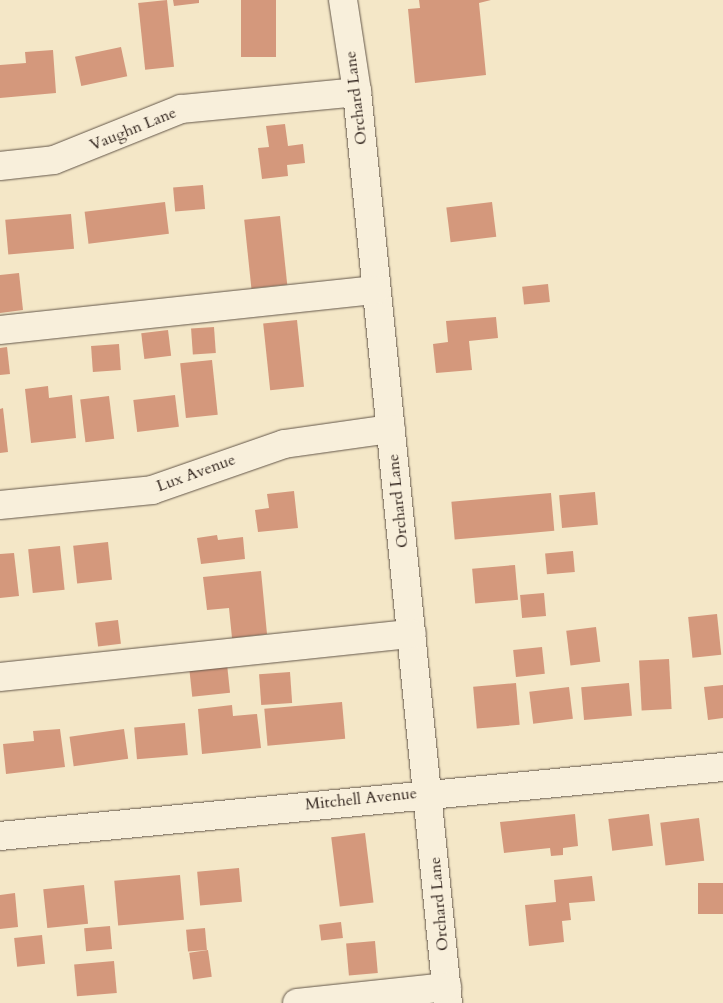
<!DOCTYPE html>
<style>
body{margin:0}
#map{position:relative;width:723px;height:1003px;overflow:hidden;background:#f4e7c7;font-family:Cardo,serif}
div>[style]{position:absolute}
[style*='--x']{left:calc(var(--x)*1px);top:calc(var(--y)*1px);width:calc(var(--w)*1px);rotate:calc(var(--a)*1deg)}
.building>*{inset:0;background:#d4987c;transform-origin:0 0}
.roads{filter:drop-shadow(0 0 1px #64574a) drop-shadow(0 0 1px #64574a)}
.minor>*{height:28px;margin:-14px;padding:0 14px;transform-origin:14px;border-radius:14px;background:#f8efdb}
span{translate:-50% -50%;white-space:nowrap;text-align:center;line-height:1.15;-webkit-text-stroke:4px #f8efdb;paint-order:stroke}
.street-label{font-size:16px;color:#342720}
</style>
<div id="map">
<div class="building">
<i style="left:167px;top:0;width:67px;height:29px;rotate:84deg"></i>
<i style="clip-path:polygon(173px 0,199px 0,199px 3px,174px 6px)"></i>
<i style="left:241px;top:0;width:35px;height:57px"></i>
<i style="clip-path:polygon(419px 0,491px 0,479px 3px,486px 75px,415px 83px,408px 9px,420px 8px)"></i>
<i style="left:121px;top:47px;width:30px;height:47px;rotate:78deg"></i>
<i style="clip-path:polygon(53px 50px,56px 93px,0 98px,0 65px,26px 63px,25px 52px)"></i>
<i style="clip-path:polygon(285px 124px,288px 146px,303px 144px,305px 163px,287px 165px,288px 176px,262px 179px,258px 148px,269px 147px,266px 126px)"></i>
<i style="left:203px;top:185px;width:24px;height:30px;rotate:85deg"></i>
<i style="left:165px;top:202px;width:32px;height:81px;rotate:83deg"></i>
<i style="left:492px;top:202px;width:35px;height:46px;rotate:83deg"></i>
<i style="left:71px;top:214px;width:35px;height:66px;rotate:85deg"></i>
<i style="left:280px;top:216px;width:69px;height:36px;rotate:84deg"></i>
<i style="clip-path:polygon(19px 273px,23px 310px,0 313px,0 275px)"></i>
<i style="left:548px;top:284px;width:18px;height:26px;rotate:84deg"></i>
<i style="clip-path:polygon(496px 317px,498px 338px,469px 341px,472px 370px,436px 373px,433px 344px,448px 342px,446px 321px)"></i>
<i style="left:297px;top:320px;width:67px;height:34px;rotate:84deg"></i>
<i style="left:214px;top:327px;width:26px;height:23px;rotate:86deg"></i>
<i style="left:168px;top:330px;width:26px;height:27px;rotate:83deg"></i>
<i style="left:119px;top:344px;width:26px;height:28px;rotate:86deg"></i>
<i style="clip-path:polygon(7px 347px,10px 374px,0 375px,0 348px)"></i>
<i style="left:212px;top:360px;width:55px;height:32px;rotate:84deg"></i>
<i style="clip-path:polygon(48px 386px,49px 398px,72px 395px,76px 438px,31px 443px,25px 389px)"></i>
<i style="left:175px;top:395px;width:32px;height:42px;rotate:83deg"></i>
<i style="left:109px;top:396px;width:43px;height:29px;rotate:83deg"></i>
<i style="clip-path:polygon(3px 408px,8px 452px,0 453px,0 409px)"></i>
<i style="clip-path:polygon(294px 491px,298px 528px,258px 532px,255px 510px,269px 508px,267px 494px)"></i>
<i style="left:595px;top:492px;width:33px;height:36px;rotate:85deg"></i>
<i style="left:551px;top:493px;width:38px;height:100px;rotate:85deg"></i>
<i style="clip-path:polygon(217px 535px,218px 540px,243px 537px,245px 559px,201px 564px,197px 538px)"></i>
<i style="left:108px;top:542px;width:38px;height:35px;rotate:84deg"></i>
<i style="left:60px;top:546px;width:44px;height:32px;rotate:84deg"></i>
<i style="left:573px;top:551px;width:21px;height:28px;rotate:85deg"></i>
<i style="clip-path:polygon(14px 553px,19px 596px,0 598px,0 554px)"></i>
<i style="left:515px;top:565px;width:35px;height:43px;rotate:85deg"></i>
<i style="clip-path:polygon(261px 571px,267px 634px,232px 638px,229px 608px,207px 610px,203px 577px)"></i>
<i style="left:544px;top:593px;width:23px;height:24px;rotate:85deg"></i>
<i style="left:717px;top:614px;width:41px;height:29px;rotate:84deg"></i>
<i style="left:118px;top:620px;width:24px;height:23px;rotate:83deg"></i>
<i style="left:596px;top:627px;width:35px;height:30px;rotate:83deg"></i>
<i style="left:542px;top:647px;width:27px;height:29px;rotate:84deg"></i>
<i style="left:669px;top:659px;width:50px;height:30px;rotate:87deg"></i>
<i style="left:227px;top:664px;width:29px;height:38px;rotate:84deg"></i>
<i style="left:290px;top:672px;width:31px;height:31px;rotate:86deg"></i>
<i style="left:516px;top:683px;width:42px;height:43px;rotate:85deg"></i>
<i style="left:629px;top:683px;width:33px;height:48px;rotate:85deg"></i>
<i style="clip-path:polygon(723px 685px,723px 718px,708px 720px,704px 687px)"></i>
<i style="left:569px;top:687px;width:32px;height:40px;rotate:83deg"></i>
<i style="left:342px;top:702px;width:37px;height:78px;rotate:85deg"></i>
<i style="clip-path:polygon(232px 705px,233px 716px,257px 714px,261px 748px,202px 754px,198px 709px)"></i>
<i style="left:185px;top:723px;width:32px;height:51px;rotate:85deg"></i>
<i style="clip-path:polygon(60px 729px,65px 767px,6px 774px,3px 744px,34px 741px,33px 731px)"></i>
<i style="left:124px;top:729px;width:30px;height:55px;rotate:82deg"></i>
<i style="clip-path:polygon(575px 814px,578px 846px,563px 848px,563px 855px,551px 856px,550px 848px,504px 853px,500px 822px)"></i>
<i style="left:649px;top:814px;width:32px;height:41px;rotate:83deg"></i>
<i style="left:699px;top:818px;width:43px;height:39px;rotate:83deg"></i>
<i style="left:365px;top:833px;width:70px;height:34px;rotate:83deg"></i>
<i style="left:239px;top:868px;width:34px;height:42px;rotate:85deg"></i>
<i style="left:180px;top:875px;width:45px;height:66px;rotate:85deg"></i>
<i style="clip-path:polygon(592px 876px,595px 901px,569px 903px,571px 920px,562px 921px,564px 942px,529px 946px,525px 905px,556px 902px,554px 880px)"></i>
<i style="left:723px;top:883px;width:31px;height:25px;rotate:90deg"></i>
<i style="left:84px;top:885px;width:39px;height:41px;rotate:84deg"></i>
<i style="clip-path:polygon(15px 893px,18px 927px,0 929px,0 895px)"></i>
<i style="left:341px;top:922px;width:16px;height:22px;rotate:83deg"></i>
<i style="left:110px;top:926px;width:23px;height:26px;rotate:85deg"></i>
<i style="left:205px;top:928px;width:22px;height:19px;rotate:85deg"></i>
<i style="left:42px;top:935px;width:29px;height:28px;rotate:84deg"></i>
<i style="left:375px;top:941px;width:32px;height:29px;rotate:85deg"></i>
<i style="left:208px;top:950px;width:27px;height:19px;rotate:82deg"></i>
<i style="left:114px;top:961px;width:32px;height:40px;rotate:85deg"></i>
</div>
<div class="roads">
<div class="minor">
<i style="--x:343;--y:0;--w:93;--a:81.3"></i>
<i style="--x:357;--y:92;--w:916;--a:84.3"></i>
<i style="--x:0;--y:166;--w:54;--a:-6.3"></i>
<i style="--x:54;--y:160;--w:137;--a:-21.9"></i>
<i style="--x:181;--y:109;--w:177;--a:-5.5"></i>
<i style="--x:0;--y:330;--w:378;--a:-6.1"></i>
<i style="--x:0;--y:505;--w:153;--a:-5.6"></i>
<i style="--x:152;--y:490;--w:140;--a:-19.2"></i>
<i style="--x:284;--y:444;--w:108;--a:-8"></i>
<i style="--x:0;--y:677;--w:414;--a:-6"></i>
<i style="--x:0;--y:836;--w:726;--a:-5.45"></i>
<i style="--x:297;--y:1003;--w:151;--a:-6.1"></i>
</div>
</div>
<div class="street-label">
<span style="left:356px;top:98px;rotate:-97deg">Orchard Lane</span>
<span style="left:133px;top:129px;rotate:-22deg">Vaughn Lane</span>
<span style="left:196px;top:473px;rotate:-20deg">Lux Avenue</span>
<span style="left:398px;top:501px;rotate:-96deg">Orchard Lane</span>
<span style="left:361px;top:799px;rotate:-6deg">Mitchell Avenue</span>
<span style="left:439px;top:904px;rotate:-95deg">Orchard Lane</span>
</div>
</div>
